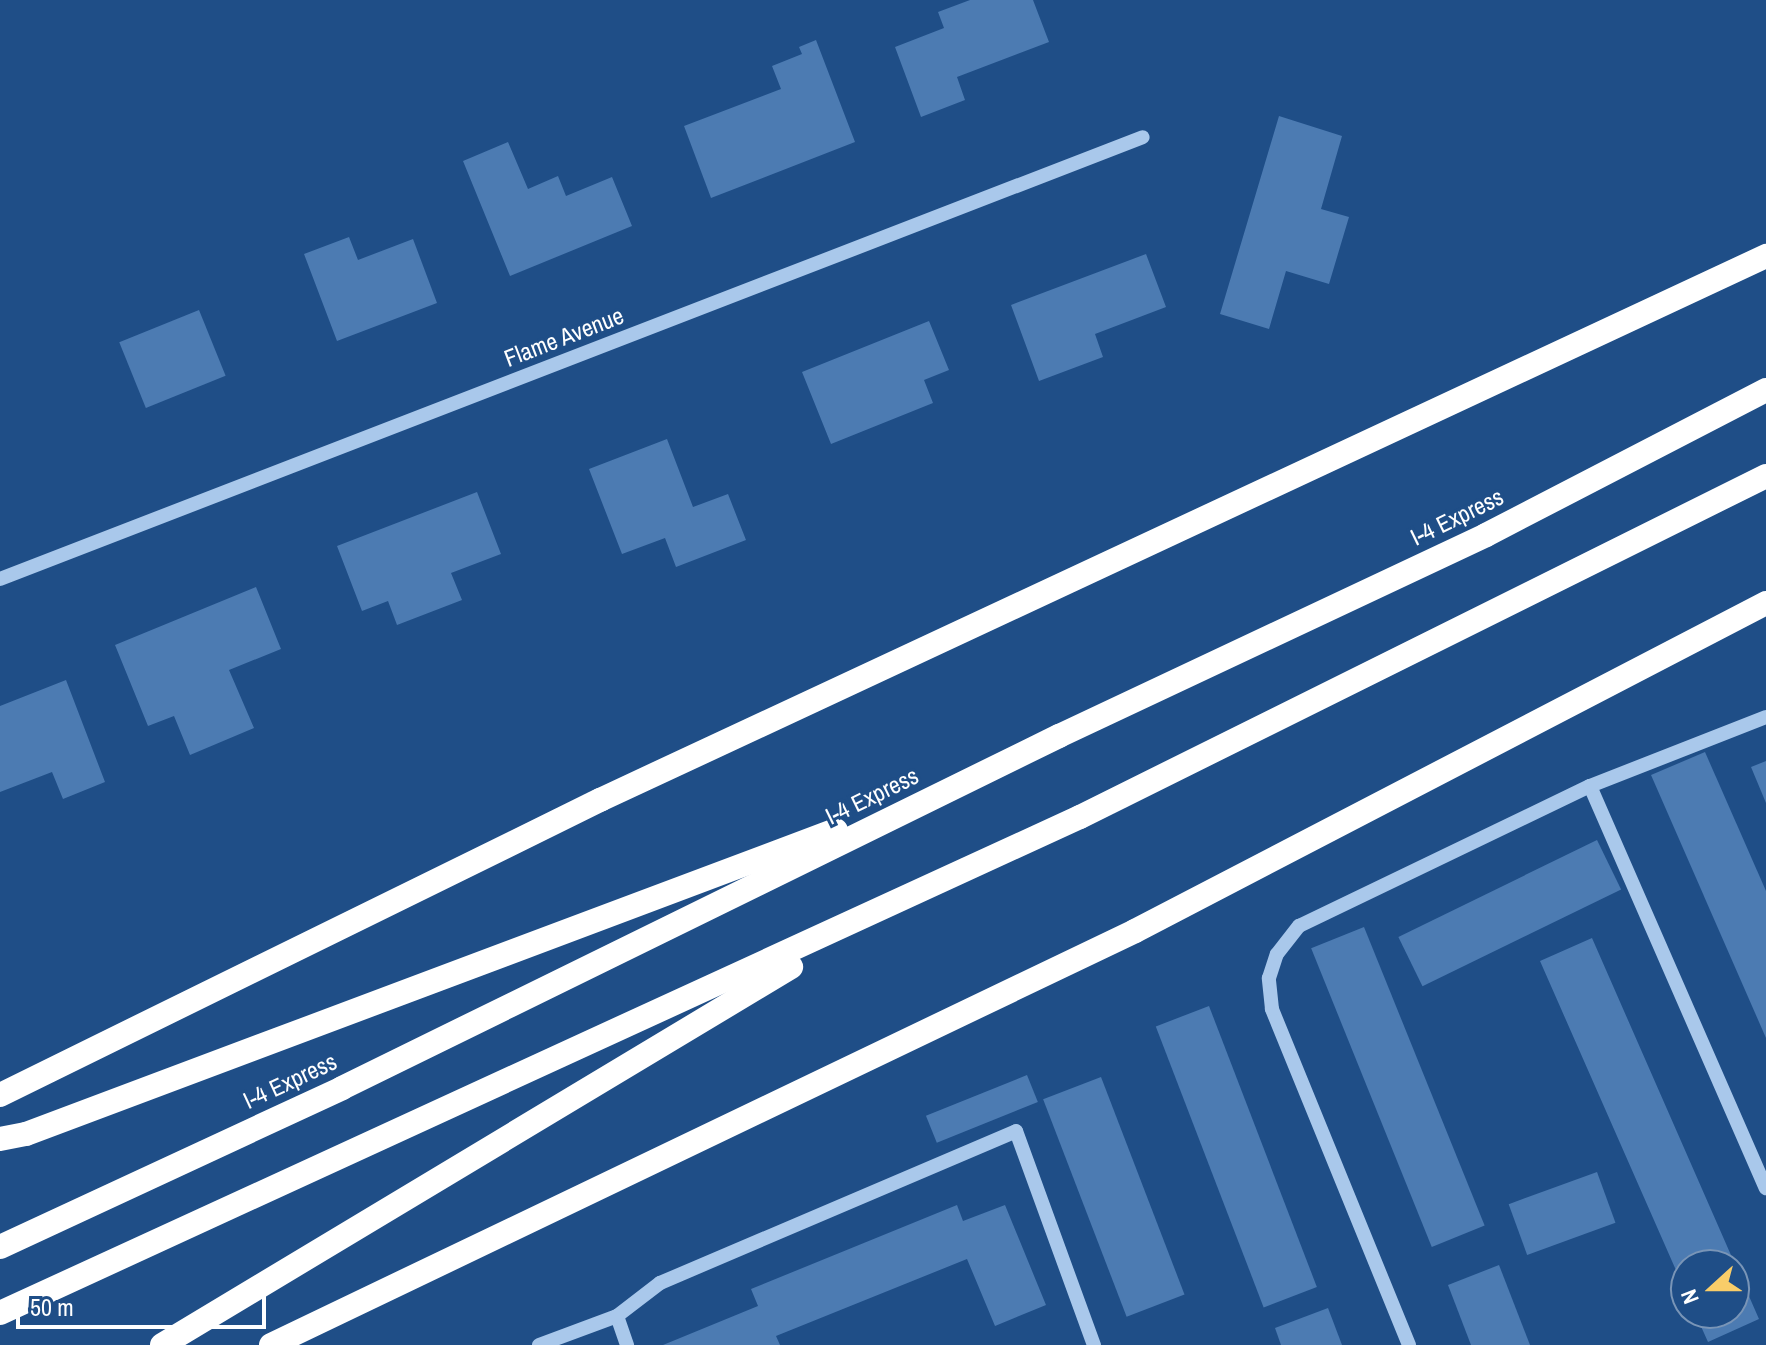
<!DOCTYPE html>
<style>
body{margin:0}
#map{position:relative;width:1766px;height:1345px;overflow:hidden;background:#1f4e87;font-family:"Archivo Narrow",sans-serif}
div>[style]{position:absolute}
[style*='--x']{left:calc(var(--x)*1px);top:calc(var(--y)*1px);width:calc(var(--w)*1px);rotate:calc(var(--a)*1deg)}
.building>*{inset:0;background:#4c7bb2;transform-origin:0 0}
.minor>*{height:14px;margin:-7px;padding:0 7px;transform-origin:7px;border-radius:7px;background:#a9c8eb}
.highway>*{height:24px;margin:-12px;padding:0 12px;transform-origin:12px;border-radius:12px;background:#fff}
span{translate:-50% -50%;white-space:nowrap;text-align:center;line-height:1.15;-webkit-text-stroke:6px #1f4e87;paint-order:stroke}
.street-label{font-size:24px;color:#fff}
.north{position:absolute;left:1670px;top:1249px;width:80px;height:80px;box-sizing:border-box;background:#1f4e87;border:2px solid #7995b7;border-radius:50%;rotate:249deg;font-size:22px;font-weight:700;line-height:32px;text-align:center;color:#fff}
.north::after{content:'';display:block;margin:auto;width:28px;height:36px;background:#f9cd69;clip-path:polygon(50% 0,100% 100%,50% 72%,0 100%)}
.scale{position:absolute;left:16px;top:1293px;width:250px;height:36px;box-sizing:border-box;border:4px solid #fff;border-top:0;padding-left:10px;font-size:24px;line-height:28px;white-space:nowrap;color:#fff;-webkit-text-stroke:6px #1f4e87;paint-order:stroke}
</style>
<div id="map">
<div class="building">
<i style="clip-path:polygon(970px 0,1033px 0,1049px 42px,957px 77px,965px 100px,921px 117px,895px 47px,944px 28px,938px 12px)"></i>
<i style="clip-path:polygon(816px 40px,855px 142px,711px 198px,684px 126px,781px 89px,772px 66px,802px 54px,799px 47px)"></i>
<i style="clip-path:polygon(1279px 116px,1342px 136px,1321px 209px,1349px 217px,1329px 284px,1286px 271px,1269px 329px,1220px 314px)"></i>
<i style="clip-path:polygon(508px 142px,528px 189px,558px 176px,566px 196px,612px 177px,632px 226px,510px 276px,463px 161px)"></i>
<i style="clip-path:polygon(349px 237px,358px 260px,413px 239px,437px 303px,337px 341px,304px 254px)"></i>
<i style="clip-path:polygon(1146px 254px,1166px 307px,1095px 334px,1103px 357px,1039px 381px,1011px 305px)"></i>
<i style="left:199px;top:310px;width:71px;height:86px;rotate:68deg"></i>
<i style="clip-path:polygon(929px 321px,949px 370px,924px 380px,933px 403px,831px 444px,802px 372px)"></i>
<i style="clip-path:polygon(667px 439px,693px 507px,728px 494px,746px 540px,676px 567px,665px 538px,622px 554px,589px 469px)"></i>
<i style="clip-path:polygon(477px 492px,501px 554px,451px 573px,462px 600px,397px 625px,388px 601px,362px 611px,337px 546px)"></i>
<i style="clip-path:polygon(256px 587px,281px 649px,229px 670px,254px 728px,190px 755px,174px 716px,148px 726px,115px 645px)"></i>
<i style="clip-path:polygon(66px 680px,105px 782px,63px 799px,52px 772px,0 792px,0 706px)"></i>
<i style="clip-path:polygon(1705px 752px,1766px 891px,1766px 1038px,1651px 775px)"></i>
<i style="clip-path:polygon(1766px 761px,1766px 803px,1751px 767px)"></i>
<i style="left:1597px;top:840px;width:55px;height:221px;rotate:64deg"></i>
<i style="left:1364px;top:927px;width:322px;height:57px;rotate:68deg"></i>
<i style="clip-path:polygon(1592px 938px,1759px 1319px,1708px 1342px,1695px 1313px,1734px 1313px,1734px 1265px,1686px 1265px,1686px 1293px,1540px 961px)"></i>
<i style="left:1209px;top:1006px;width:301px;height:57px;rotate:69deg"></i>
<i style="left:1027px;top:1075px;width:29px;height:109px;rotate:68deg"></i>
<i style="left:1101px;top:1077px;width:233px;height:62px;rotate:69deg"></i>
<i style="left:1597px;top:1172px;width:54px;height:94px;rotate:70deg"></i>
<i style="clip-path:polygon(957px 1205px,963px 1221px,1005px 1205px,1046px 1305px,995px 1326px,967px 1259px,776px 1336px,780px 1345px,663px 1345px,758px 1306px,751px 1289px)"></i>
<i style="clip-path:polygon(1499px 1265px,1530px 1345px,1471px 1345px,1448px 1285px)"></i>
<i style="clip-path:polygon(1328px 1308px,1342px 1345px,1281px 1345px,1275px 1328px)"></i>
</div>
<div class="minor">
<i style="--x:0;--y:579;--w:1225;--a:-21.14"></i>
<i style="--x:1590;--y:786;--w:439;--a:66.4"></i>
<i style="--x:617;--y:1316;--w:31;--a:71"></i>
<i style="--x:539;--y:1345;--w:83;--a:-20.4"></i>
<i style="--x:617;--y:1316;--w:54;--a:-37.5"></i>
<i style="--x:660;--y:1283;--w:387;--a:-23.1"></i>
<i style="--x:1016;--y:1131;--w:228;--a:70"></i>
<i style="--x:1409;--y:1345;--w:363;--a:-112.2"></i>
<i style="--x:1272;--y:1009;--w:31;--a:-96"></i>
<i style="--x:1269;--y:978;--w:25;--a:-72"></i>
<i style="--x:1277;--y:954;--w:36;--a:-52"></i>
<i style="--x:1299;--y:926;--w:323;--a:-25.7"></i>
<i style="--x:1590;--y:786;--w:189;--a:-21.4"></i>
</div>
<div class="highway">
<i style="--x:0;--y:1095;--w:669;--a:-26.18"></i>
<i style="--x:600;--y:800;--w:1287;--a:-25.01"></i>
<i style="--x:0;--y:1139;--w:26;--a:-11"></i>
<i style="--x:26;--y:1134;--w:865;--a:-20.57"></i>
<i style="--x:0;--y:1247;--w:377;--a:-24.9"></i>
<i style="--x:342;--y:1088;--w:799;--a:-26.15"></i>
<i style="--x:1059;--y:736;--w:472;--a:-25.2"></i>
<i style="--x:1486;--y:535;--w:315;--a:-27.4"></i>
<i style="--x:0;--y:1313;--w:1188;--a:-24.67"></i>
<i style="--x:1080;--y:817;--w:766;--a:-26.43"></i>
<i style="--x:162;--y:1345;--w:734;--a:-31"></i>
<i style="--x:271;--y:1345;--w:958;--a:-25.6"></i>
<i style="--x:1135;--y:931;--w:711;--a:-27.47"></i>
</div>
<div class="street-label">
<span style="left:564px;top:337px;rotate:-21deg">Flame Avenue</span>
<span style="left:1457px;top:517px;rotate:-26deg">I-4 Express</span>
<span style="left:872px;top:796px;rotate:-26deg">I-4 Express</span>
<span style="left:290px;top:1081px;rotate:-25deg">I-4 Express</span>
</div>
<div class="north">N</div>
<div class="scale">50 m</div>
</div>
